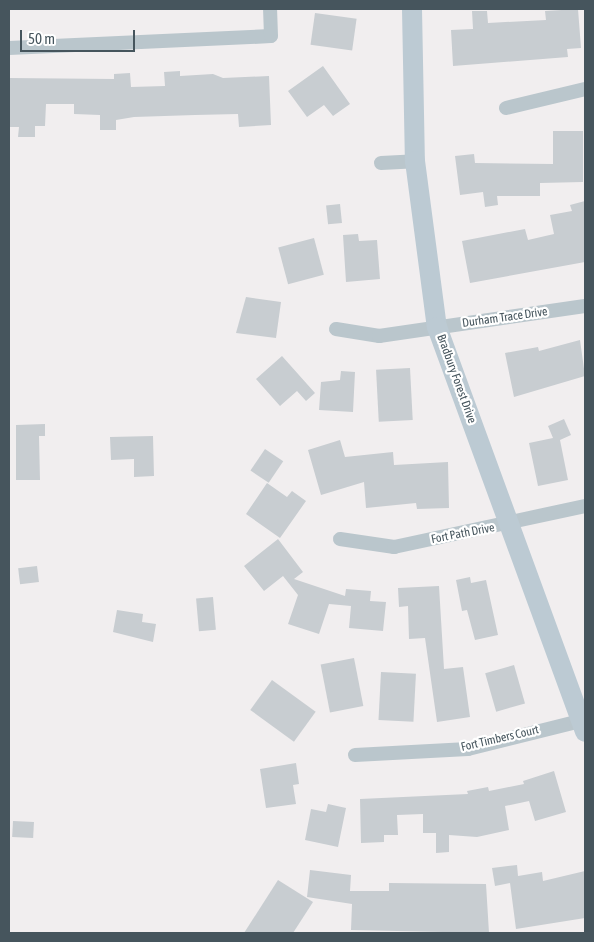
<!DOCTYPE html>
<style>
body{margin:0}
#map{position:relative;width:594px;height:942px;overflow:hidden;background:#f1eeef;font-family:"Asap Condensed",sans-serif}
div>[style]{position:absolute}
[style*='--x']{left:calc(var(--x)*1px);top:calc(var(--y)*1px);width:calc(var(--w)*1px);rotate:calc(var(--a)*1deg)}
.building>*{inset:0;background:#c8cdd1;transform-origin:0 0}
.street>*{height:14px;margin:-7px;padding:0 7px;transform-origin:7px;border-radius:7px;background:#bac6cc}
.secondary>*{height:20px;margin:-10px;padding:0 10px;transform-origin:10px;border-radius:10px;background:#bccad3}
span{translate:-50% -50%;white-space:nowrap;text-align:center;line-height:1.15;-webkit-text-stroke:4.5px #fff;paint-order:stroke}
.street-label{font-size:12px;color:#46555d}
.frame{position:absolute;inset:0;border:10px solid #46555d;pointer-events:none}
.scale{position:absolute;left:20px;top:30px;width:115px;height:22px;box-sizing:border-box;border:2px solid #46555d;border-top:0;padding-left:6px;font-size:15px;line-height:18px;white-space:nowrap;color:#46555d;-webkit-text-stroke:4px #fff;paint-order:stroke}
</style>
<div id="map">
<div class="building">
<i style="clip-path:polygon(578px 9px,581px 48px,567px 49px,568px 57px,453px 66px,451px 30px,473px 29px,472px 11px,487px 11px,488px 23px,546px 20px,545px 11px)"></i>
<i style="left:315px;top:13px;width:42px;height:32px;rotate:8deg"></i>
<i style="clip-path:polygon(323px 66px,350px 104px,333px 116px,324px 105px,307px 117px,288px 91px)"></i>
<i style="clip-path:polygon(180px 71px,180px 76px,213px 74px,223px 78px,269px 76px,271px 125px,239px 127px,238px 114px,195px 115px,134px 117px,116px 120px,116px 130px,100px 130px,100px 115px,74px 114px,74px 104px,46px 104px,45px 126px,35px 126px,35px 137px,18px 137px,19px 127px,9px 127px,9px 78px,114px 79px,114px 74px,130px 73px,131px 87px,165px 86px,164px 72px)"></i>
<i style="clip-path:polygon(553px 131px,583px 131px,583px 182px,540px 183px,540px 196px,497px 196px,498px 205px,485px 207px,483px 192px,460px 195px,455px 156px,474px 154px,475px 163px,553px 164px)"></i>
<i style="clip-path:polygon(585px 201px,585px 262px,470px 283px,462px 241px,525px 229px,528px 240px,554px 234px,550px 215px,572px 211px,570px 205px)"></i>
<i style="left:340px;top:204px;width:19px;height:14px;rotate:84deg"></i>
<i style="clip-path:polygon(358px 234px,359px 241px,377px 240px,380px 279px,346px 282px,343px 235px)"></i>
<i style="left:314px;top:238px;width:38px;height:37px;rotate:75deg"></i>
<i style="clip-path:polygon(246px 297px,281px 302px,276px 338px,236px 333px)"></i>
<i style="clip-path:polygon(580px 340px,585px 376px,514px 397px,505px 353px,538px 347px,539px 351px)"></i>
<i style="clip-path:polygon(282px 356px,315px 393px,306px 401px,297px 391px,280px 406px,256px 379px)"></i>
<i style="left:410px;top:368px;width:52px;height:34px;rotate:87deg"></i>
<i style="clip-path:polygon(341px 371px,355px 372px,353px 412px,319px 410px,321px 382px,340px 380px)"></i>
<i style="clip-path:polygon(564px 419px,571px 435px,560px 440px,568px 480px,538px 486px,529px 443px,553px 438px,548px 426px)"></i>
<i style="clip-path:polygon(45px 424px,45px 436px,39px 436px,40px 480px,16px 480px,16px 425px)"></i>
<i style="clip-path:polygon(153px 436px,154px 476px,134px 477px,134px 459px,111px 460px,110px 437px)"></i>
<i style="clip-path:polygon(340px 440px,345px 457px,393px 452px,394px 465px,448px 462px,449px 508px,417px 509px,416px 503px,366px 508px,364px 482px,321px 495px,308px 450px)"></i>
<i style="left:265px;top:449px;width:22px;height:26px;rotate:34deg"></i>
<i style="clip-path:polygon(267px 483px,287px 497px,292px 491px,306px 501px,280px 538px,246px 514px)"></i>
<i style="clip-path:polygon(278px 539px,303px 572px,294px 579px,345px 596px,346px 589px,371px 591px,370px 601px,386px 602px,383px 631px,349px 628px,351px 606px,329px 604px,319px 634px,288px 624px,298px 595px,283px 576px,264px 591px,244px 566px)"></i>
<i style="left:37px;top:566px;width:16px;height:19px;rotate:83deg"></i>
<i style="clip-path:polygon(470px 577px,471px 583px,486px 580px,498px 635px,475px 640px,467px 610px,462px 611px,456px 580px)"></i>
<i style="clip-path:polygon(439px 586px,444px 669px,463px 667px,470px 717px,437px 722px,425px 638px,409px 639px,408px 606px,399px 607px,398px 588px)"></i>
<i style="left:213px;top:597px;width:33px;height:17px;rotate:85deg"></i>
<i style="clip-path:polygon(117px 610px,143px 614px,142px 622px,156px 624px,153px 642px,113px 632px)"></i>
<i style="left:354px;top:658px;width:49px;height:34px;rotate:79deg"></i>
<i style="left:514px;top:665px;width:40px;height:30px;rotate:74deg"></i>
<i style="left:381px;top:672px;width:35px;height:48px;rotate:3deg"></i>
<i style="left:272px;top:680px;width:54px;height:37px;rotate:36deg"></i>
<i style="clip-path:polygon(296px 763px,299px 784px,293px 785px,296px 804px,266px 808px,260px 769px)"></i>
<i style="clip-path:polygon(554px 771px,566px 812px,535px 821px,529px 801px,505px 806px,509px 830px,477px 837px,449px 835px,449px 852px,436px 853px,436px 833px,423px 833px,423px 814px,397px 815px,398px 835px,384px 835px,384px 842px,361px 843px,360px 799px,468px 794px,467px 791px,488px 787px,489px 791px,524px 784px,523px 781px)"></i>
<i style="clip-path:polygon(328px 804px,346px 808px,338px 847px,305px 840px,311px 809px,326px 812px)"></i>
<i style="left:13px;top:821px;width:21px;height:16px;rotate:3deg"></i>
<i style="clip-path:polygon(517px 865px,518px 876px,542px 872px,543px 881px,585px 871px,585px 918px,516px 929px,510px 883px,495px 886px,492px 868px)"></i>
<i style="clip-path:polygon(310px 870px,351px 875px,350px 891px,389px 891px,389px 883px,486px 884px,489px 933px,351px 930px,352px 904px,307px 897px)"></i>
<i style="clip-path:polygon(278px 880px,313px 902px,293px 933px,244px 933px)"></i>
</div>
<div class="street">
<i style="--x:9;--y:48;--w:262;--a:-2.6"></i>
<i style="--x:271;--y:36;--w:27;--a:-92"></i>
<i style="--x:506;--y:108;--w:81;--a:-13.5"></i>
<i style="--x:381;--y:163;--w:34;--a:-3"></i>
<i style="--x:336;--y:329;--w:44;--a:9.2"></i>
<i style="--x:379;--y:336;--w:208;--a:-8.3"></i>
<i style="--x:340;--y:539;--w:55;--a:8.4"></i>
<i style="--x:394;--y:547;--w:195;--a:-12.1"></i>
<i style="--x:355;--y:755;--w:113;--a:-3"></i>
<i style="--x:468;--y:749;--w:111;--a:-14"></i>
<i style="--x:576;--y:722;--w:9;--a:-72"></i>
</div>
<div class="secondary">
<i style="--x:412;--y:9;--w:152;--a:88.9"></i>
<i style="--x:415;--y:161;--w:167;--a:82.5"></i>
<i style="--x:437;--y:327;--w:431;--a:69.9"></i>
</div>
<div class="street-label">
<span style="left:505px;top:318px;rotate:-8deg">Durham Trace Drive</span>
<span style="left:456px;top:379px;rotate:70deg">Bradbury Forest Drive</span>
<span style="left:463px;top:534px;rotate:-11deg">Fort Path Drive</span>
<span style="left:500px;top:739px;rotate:-13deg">Fort Timbers Court</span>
</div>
<div class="frame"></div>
<div class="scale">50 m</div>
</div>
